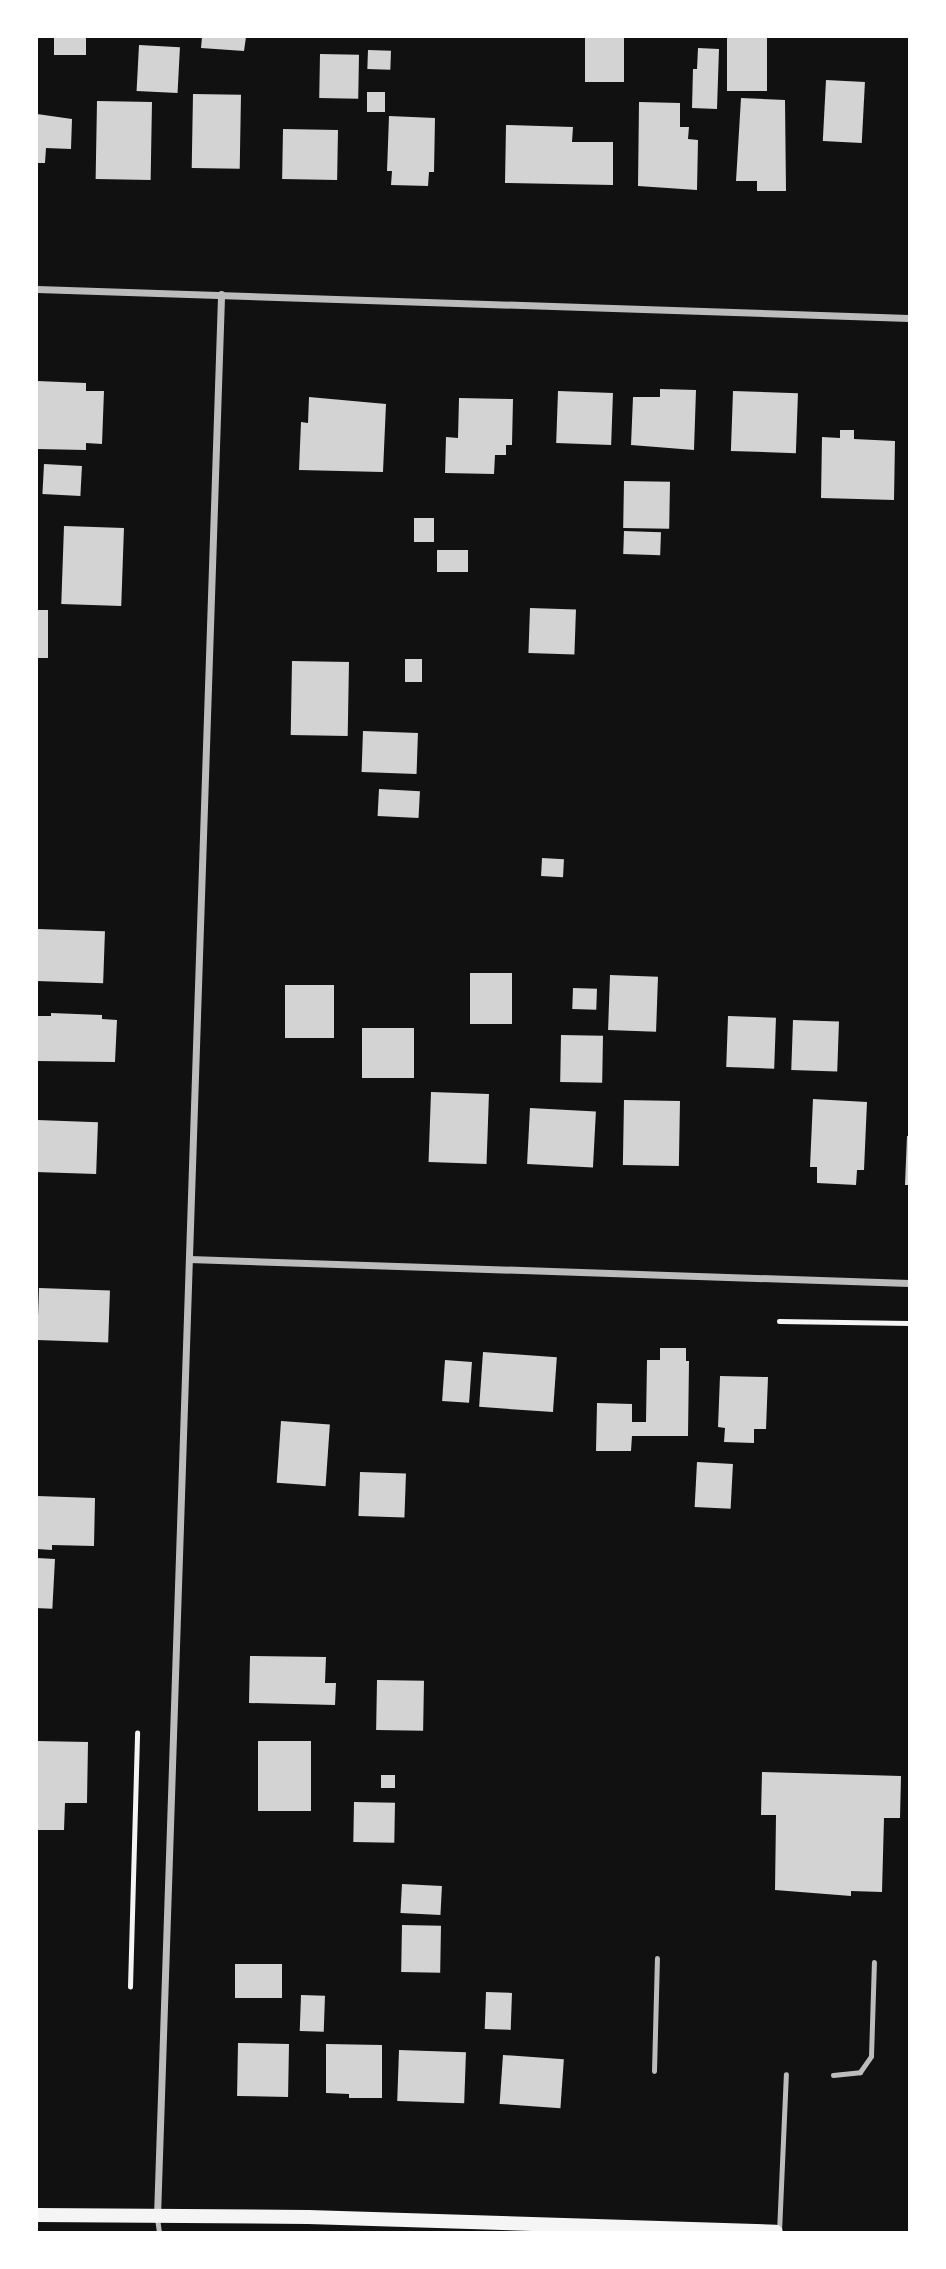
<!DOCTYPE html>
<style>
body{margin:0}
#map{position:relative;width:946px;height:2269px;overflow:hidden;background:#111;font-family:"DM Sans",sans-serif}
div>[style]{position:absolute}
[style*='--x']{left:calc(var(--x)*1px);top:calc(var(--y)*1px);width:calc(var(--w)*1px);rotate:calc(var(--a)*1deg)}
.building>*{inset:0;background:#d3d3d3;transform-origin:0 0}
.path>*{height:4.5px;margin:-2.25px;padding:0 2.25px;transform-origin:2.25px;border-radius:2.25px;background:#f5f5f5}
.service>*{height:5px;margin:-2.5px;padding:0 2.5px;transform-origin:2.5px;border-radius:2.5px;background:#bcbcbc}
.minor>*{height:7px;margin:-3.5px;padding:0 3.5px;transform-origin:3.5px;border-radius:3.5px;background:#bcbcbc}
.secondary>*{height:14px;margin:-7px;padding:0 7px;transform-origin:7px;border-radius:7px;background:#f5f5f5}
span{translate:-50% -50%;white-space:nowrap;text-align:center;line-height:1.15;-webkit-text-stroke:6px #fff;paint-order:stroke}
.frame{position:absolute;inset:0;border:38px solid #fff;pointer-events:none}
</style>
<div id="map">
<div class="building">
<i style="left:54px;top:37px;width:32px;height:18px"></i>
<i style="clip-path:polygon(202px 37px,246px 37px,244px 51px,201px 48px)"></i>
<i style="left:585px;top:37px;width:39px;height:45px"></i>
<i style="left:727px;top:37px;width:40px;height:54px"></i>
<i style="left:139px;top:45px;width:41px;height:46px;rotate:3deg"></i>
<i style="clip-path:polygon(698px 48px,719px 49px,717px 109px,692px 108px,693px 69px,697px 69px)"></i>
<i style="left:368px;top:50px;width:23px;height:19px;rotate:2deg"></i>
<i style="left:320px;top:54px;width:39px;height:44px;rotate:1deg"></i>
<i style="left:826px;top:80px;width:39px;height:61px;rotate:3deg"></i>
<i style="left:367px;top:92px;width:18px;height:20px"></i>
<i style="left:193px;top:94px;width:48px;height:74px;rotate:1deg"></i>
<i style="clip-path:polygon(741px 98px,785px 100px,786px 191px,757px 191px,757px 181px,736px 181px)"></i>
<i style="left:97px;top:101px;width:55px;height:78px;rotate:1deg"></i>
<i style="clip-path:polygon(639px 102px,680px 103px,680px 127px,689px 127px,688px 139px,698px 140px,697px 190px,638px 186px)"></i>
<i style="clip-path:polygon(37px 114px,72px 119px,71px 149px,46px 148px,45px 163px,37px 163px)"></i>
<i style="clip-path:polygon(389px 116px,435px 118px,434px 172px,429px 172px,428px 186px,391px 185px,392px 171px,387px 171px)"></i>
<i style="clip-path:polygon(506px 125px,573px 127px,572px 142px,613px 142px,613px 185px,505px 183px)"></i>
<i style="left:283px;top:129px;width:55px;height:50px;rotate:1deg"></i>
<i style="clip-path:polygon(37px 381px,86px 383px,86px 391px,104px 391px,102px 444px,86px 443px,86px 450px,37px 449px)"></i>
<i style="clip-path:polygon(660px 389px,696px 390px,694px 450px,631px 445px,633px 397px,660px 397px)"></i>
<i style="left:558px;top:391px;width:55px;height:52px;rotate:2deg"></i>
<i style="left:733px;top:391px;width:65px;height:60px;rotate:2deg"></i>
<i style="clip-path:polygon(309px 397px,386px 404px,383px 472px,299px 470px,301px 422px,308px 423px)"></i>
<i style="clip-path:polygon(459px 398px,513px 399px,512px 445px,506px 445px,506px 455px,495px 455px,494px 474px,445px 473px,446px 437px,458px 438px)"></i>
<i style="clip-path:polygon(840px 430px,854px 430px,854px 439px,895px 441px,894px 500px,821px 498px,822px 437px,840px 438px)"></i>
<i style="left:44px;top:464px;width:38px;height:30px;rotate:3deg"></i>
<i style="left:624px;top:481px;width:46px;height:47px;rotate:1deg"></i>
<i style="left:414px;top:518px;width:20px;height:24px"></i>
<i style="left:64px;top:526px;width:60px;height:78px;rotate:2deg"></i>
<i style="left:624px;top:531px;width:37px;height:23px;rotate:2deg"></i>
<i style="left:437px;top:550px;width:31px;height:22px"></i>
<i style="left:530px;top:608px;width:46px;height:45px;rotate:2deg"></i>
<i style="left:37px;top:610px;width:11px;height:48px"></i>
<i style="left:405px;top:659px;width:17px;height:23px"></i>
<i style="left:292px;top:661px;width:57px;height:74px;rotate:1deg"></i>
<i style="left:363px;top:731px;width:55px;height:41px;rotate:2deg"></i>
<i style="left:379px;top:789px;width:41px;height:27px;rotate:3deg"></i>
<i style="left:542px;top:858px;width:22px;height:18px;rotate:3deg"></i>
<i style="left:38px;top:929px;width:67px;height:52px;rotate:2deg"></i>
<i style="left:470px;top:973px;width:42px;height:51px"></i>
<i style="left:610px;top:975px;width:48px;height:55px;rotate:2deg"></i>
<i style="left:285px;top:985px;width:49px;height:53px"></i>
<i style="left:573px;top:988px;width:24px;height:21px;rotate:2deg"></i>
<i style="clip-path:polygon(51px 1013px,102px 1015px,102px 1019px,117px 1020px,115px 1062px,37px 1061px,37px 1016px,51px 1016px)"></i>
<i style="left:728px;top:1016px;width:48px;height:51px;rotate:2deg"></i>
<i style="left:793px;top:1020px;width:46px;height:50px;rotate:2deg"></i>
<i style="left:362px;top:1028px;width:52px;height:50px"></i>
<i style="left:561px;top:1035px;width:42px;height:47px;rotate:1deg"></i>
<i style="left:431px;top:1092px;width:58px;height:70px;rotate:2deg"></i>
<i style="clip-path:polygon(813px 1099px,867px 1102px,864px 1170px,857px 1170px,856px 1185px,817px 1183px,817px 1167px,810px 1167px)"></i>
<i style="left:624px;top:1100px;width:56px;height:65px;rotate:1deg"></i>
<i style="left:530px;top:1108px;width:66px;height:56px;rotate:3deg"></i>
<i style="left:37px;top:1120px;width:61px;height:52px;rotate:2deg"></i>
<i style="clip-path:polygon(907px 1136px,909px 1136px,909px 1185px,905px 1185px)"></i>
<i style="left:39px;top:1288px;width:71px;height:52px;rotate:2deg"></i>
<i style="clip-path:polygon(660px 1348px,686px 1348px,686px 1361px,689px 1361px,688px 1436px,632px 1436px,631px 1451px,596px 1451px,597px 1403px,632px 1404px,632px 1422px,646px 1422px,647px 1360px,660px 1360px)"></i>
<i style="left:483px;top:1352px;width:74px;height:55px;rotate:4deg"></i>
<i style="left:445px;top:1360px;width:27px;height:41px;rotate:4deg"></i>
<i style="clip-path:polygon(720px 1376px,768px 1377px,766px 1429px,754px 1429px,754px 1443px,724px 1442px,725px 1428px,718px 1427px)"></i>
<i style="left:281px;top:1421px;width:49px;height:62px;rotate:4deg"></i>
<i style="left:697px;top:1462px;width:36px;height:45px;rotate:3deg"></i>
<i style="left:360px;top:1472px;width:46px;height:44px;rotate:2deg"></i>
<i style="clip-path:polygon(37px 1496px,95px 1498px,94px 1546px,52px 1545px,52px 1550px,37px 1549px)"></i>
<i style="left:37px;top:1558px;width:18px;height:50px;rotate:3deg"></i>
<i style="clip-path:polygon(250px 1656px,326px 1657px,325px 1683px,336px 1683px,335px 1705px,249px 1703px)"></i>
<i style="left:377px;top:1680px;width:47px;height:50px;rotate:1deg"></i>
<i style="clip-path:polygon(37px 1741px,88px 1742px,87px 1803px,65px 1803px,64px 1830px,37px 1830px)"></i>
<i style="left:258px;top:1741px;width:53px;height:70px"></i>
<i style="clip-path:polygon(762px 1772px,901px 1776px,900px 1818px,884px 1818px,882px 1892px,851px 1891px,851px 1896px,775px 1890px,776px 1815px,761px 1815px)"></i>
<i style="left:381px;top:1775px;width:14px;height:13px"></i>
<i style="left:354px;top:1802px;width:41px;height:40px;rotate:1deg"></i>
<i style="left:402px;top:1884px;width:40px;height:29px;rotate:3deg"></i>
<i style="left:402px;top:1925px;width:39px;height:47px;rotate:1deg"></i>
<i style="left:235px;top:1964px;width:47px;height:34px"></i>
<i style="left:486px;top:1992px;width:26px;height:37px;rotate:2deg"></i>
<i style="left:301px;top:1995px;width:24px;height:36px;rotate:2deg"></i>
<i style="left:238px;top:2043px;width:51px;height:53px;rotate:1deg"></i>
<i style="clip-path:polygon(326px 2044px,382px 2045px,382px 2098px,349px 2098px,349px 2094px,326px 2093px)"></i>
<i style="left:399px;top:2050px;width:67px;height:51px;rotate:2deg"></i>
<i style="left:503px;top:2055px;width:61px;height:49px;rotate:4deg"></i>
</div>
<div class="path">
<i style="--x:779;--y:1321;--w:130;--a:0.9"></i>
<i style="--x:130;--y:1987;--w:254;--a:-88.4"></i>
</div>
<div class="service">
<i style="--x:654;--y:2071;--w:113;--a:-88.5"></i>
<i style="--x:833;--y:2075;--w:27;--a:-6"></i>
<i style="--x:860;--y:2072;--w:19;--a:-55"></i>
<i style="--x:871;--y:2056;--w:94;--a:-88.2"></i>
<i style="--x:157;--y:2218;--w:14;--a:82"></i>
<i style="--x:779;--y:2232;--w:158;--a:-87.5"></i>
</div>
<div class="minor">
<i style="--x:37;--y:289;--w:872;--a:1.9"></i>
<i style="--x:189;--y:1259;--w:720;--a:1.91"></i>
<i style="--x:157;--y:2216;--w:1923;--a:-88.09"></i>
</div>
<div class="secondary">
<i style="--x:37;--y:2215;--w:271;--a:0.4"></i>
<i style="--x:308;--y:2217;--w:468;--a:1.8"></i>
</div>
<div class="frame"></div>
</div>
